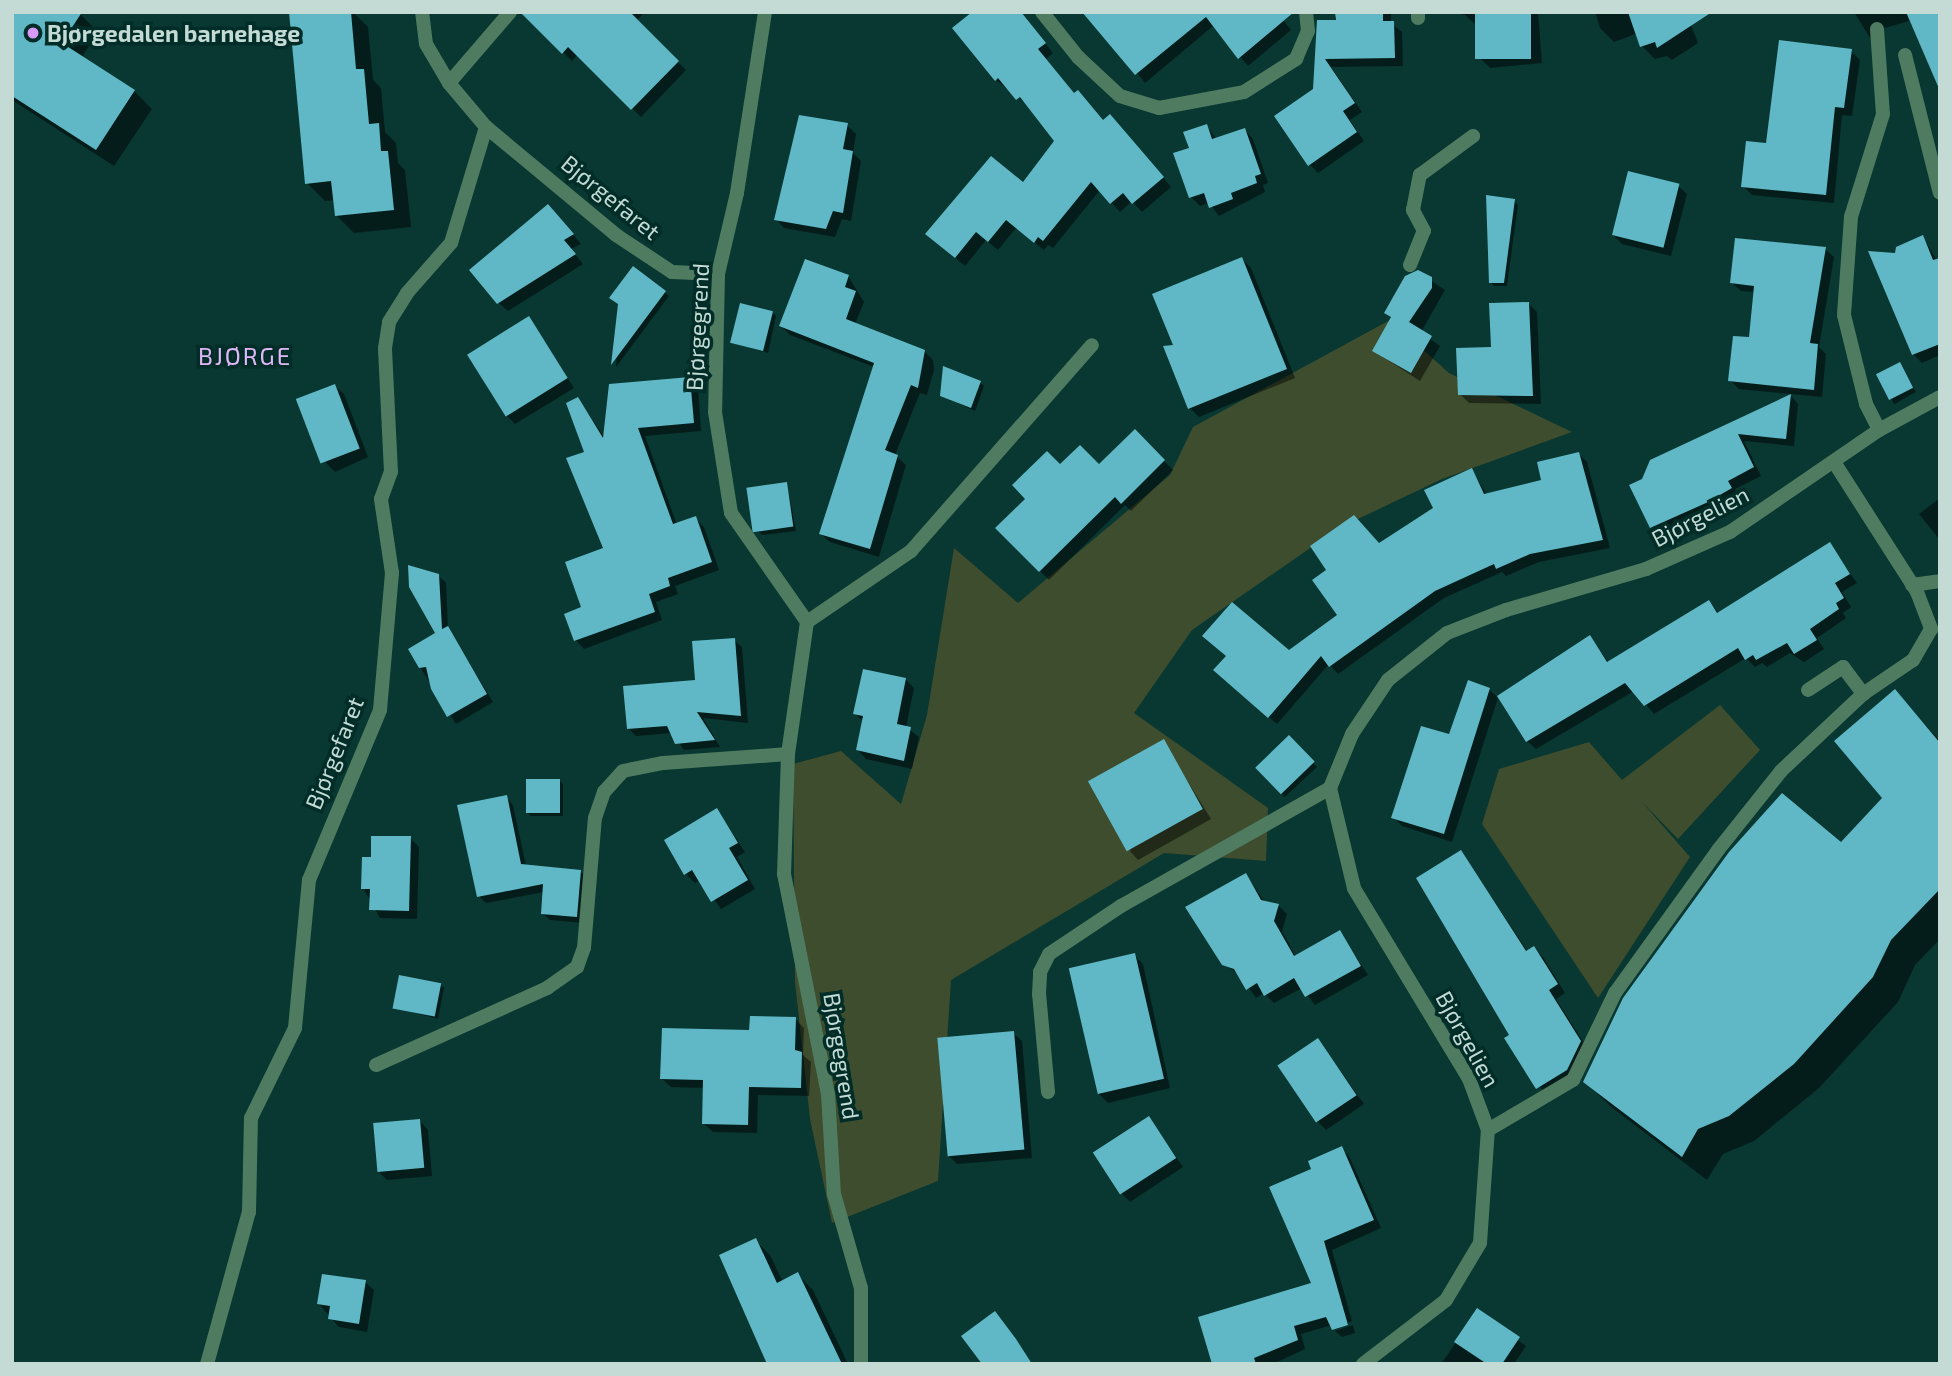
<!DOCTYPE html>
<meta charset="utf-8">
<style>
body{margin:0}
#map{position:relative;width:1952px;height:1376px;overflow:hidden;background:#093731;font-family:"Exo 2",sans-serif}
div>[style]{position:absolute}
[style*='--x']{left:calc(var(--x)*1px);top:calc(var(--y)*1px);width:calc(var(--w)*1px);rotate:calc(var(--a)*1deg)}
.green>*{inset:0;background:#3e4d2d}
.shadow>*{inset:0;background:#0007;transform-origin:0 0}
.building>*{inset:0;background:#60b8c6;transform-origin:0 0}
.lane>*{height:14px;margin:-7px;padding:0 7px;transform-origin:7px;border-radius:7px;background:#4f7c60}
.street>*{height:14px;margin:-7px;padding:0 7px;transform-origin:7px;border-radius:7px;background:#4f7c60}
.dots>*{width:19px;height:19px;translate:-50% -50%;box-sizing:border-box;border:4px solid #002d27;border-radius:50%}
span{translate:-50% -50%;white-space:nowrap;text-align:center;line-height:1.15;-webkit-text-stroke:7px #002d27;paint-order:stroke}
.poi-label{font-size:23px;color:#c4dad5;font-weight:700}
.left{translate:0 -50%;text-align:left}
.street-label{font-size:23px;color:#c4dad5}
.neighbourhood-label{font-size:24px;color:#e2b7f8;letter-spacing:2px}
.frame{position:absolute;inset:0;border:14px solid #c4dad5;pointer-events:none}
</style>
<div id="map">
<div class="green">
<i style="clip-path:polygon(1390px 320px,1449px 373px,1572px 432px,1442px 479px,1339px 528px,1192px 630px,1134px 713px,1268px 808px,1266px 861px,1164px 853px,951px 980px,938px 1181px,832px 1223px,810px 1119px,795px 982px,793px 764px,841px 751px,901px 804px,927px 715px,954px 548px,1018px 603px,1170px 475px,1193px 427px)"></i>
<i style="clip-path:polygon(1720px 705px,1760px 750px,1678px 839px,1642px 802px,1690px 857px,1598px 998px,1482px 824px,1499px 769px,1589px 742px,1622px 780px)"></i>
</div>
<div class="shadow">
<i style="clip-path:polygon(12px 12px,80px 14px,98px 32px,82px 57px,134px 91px,152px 109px,114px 166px,12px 100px)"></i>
<i style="clip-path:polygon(290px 12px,353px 12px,368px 27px,373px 80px,381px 88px,385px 132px,396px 143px,398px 163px,405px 170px,411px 227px,354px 233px,336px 215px,335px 200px,325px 201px,307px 183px)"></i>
<i style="clip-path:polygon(537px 12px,645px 12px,636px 21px,686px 70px,641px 117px,578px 54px,572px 61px,530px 20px)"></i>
<i style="clip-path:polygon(1089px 12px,1277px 12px,1291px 30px,1248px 66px,1213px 26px,1145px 83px)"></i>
<i style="clip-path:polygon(1337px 12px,1391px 12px,1391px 23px,1402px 32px,1403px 66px,1331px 67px,1362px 112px,1350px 120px,1364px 141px,1318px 173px,1309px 164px,1314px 90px)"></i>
<i style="clip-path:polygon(1452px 12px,1538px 12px,1542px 63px,1490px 68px,1481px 59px,1478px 27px,1465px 15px)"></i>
<i style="clip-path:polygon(1595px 12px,1686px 12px,1698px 43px,1672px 60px,1667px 56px,1655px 59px,1642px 46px,1638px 33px,1614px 42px,1600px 28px)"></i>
<i style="clip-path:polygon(1854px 12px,1940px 12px,1881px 29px,1870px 38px)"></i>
<i style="clip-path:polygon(1026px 20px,1053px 53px,1046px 59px,1075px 95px,1104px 122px,1119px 125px,1171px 187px,1142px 212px,1132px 201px,1120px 212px,1100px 190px,1053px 248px,1048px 245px,1044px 250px,1016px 228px,998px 250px,986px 240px,965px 266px,936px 242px,1023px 185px,1057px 141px,1029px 106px,996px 80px)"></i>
<i style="clip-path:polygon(1851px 51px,1860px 60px,1852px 116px,1842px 115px,1834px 203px,1752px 195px,1743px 186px,1767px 145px)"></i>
<i style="clip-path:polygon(847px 125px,856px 134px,853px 153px,861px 161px,851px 221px,842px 219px,835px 237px,784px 228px,776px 219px)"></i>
<i style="clip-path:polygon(1207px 126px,1217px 140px,1245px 130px,1253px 139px,1268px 183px,1263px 185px,1265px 192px,1219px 216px,1209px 203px,1200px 206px,1191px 197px,1176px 154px,1191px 149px)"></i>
<i style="clip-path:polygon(1678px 186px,1687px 194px,1671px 256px,1622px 244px,1613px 235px)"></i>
<i style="clip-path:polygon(1514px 201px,1518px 205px,1507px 286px,1494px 286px,1490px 282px)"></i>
<i style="clip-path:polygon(557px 215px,581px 244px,571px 249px,583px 264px,508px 311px,499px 303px)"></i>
<i style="clip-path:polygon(1923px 237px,1940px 266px,1940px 355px,1922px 363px,1913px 354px,1897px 255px)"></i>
<i style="clip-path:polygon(1825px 249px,1834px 257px,1819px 347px,1826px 354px,1822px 397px,1739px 389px,1730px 380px,1750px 339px,1755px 292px,1741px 291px,1732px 283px)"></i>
<i style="clip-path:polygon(1242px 259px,1251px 268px,1295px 378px,1199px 417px,1190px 408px,1175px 346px)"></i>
<i style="clip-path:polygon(634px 269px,669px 296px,616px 367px,619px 304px)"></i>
<i style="clip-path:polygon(1418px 272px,1445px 290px,1421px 332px,1440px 346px,1420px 381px,1374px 351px,1392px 319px,1386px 312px)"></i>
<i style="clip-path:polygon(848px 276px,864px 302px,855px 324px,924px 351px,933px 360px,934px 370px,927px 395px,920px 393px,895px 455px,906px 465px,879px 557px,830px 542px,821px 534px,874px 367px,790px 335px,781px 326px)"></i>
<i style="clip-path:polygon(1528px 303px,1537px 312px,1541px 404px,1469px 403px,1460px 394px)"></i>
<i style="clip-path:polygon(772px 312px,776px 316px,768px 353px,733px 342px)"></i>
<i style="clip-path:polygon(528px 318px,574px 388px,515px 424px,506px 415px)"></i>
<i style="left:1900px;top:364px;width:32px;height:25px;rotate:60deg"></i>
<i style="clip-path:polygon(690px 379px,698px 387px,701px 431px,645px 436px,677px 525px,695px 518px,704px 527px,719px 570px,675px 586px,678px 594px,656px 602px,662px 620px,584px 649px,576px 640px,606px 549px,578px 399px,605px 438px)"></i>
<i style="clip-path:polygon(980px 382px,984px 386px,975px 411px,942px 396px)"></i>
<i style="clip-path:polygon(335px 386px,344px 394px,368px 457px,335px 472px,326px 463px)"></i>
<i style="clip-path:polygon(1791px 396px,1798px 404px,1794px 446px,1744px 441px,1761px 476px,1735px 489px,1738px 496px,1660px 535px,1652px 527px,1631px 486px)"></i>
<i style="clip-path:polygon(1135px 432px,1173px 470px,1131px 511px,1125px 505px,1049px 580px,998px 528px,1060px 466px,1099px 467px)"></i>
<i style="clip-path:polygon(1579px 454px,1587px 462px,1610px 548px,1539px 562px,1506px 576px,1502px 572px,1444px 598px,1338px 674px,1329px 664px,1277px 724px,1224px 678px,1289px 652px,1340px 616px,1379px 545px,1435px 509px,1472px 470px,1487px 495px,1543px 482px)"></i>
<i style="clip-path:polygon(787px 483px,796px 531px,762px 535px,758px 531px)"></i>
<i style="clip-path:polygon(1940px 498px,1940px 540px,1919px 514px)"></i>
<i style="clip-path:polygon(1829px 544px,1857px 583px,1842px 592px,1851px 607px,1843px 613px,1846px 618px,1817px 638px,1824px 649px,1804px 662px,1790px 653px,1767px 667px,1762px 663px,1755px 667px,1746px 658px,1654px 714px,1634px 691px,1536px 749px,1527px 741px,1590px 637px,1609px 663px,1709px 602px,1719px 613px)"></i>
<i style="clip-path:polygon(438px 575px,446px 583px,448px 629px,493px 702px,456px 724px,420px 667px,438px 634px)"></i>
<i style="clip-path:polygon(734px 640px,742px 647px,748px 723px,703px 718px,720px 747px,684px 750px,672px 733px,636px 736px,628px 728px,697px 682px)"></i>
<i style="clip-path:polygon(906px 680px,914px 688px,906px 727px,919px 737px,912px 769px,866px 759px,858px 750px,864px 722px,855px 714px)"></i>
<i style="clip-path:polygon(1489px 689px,1498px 698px,1452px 842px,1402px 826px,1393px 817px)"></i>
<i style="clip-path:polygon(1895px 692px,1940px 741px,1940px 939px,1915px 965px,1898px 1002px,1819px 1088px,1754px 1141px,1723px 1154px,1707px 1180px,1610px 1106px,1585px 1081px,1841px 845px,1885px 798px)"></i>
<i style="left:1289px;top:737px;width:41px;height:44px;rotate:47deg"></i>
<i style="clip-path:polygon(1163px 742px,1211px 819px,1138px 860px,1130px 851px)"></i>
<i style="clip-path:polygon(559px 780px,563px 784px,563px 816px,531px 816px,527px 812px)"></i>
<i style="clip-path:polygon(506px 797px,513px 805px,526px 866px,580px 871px,588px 879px,584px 923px,550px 920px,542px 913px,544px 892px,486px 903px,479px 896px)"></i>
<i style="clip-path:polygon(717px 810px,745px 852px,737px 857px,755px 889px,721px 909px,700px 880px,695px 883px,686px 874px,666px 840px)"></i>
<i style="clip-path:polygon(410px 838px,419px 847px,417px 919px,380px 918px,363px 888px,372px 858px)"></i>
<i style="clip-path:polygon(1461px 852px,1528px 952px,1534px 948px,1543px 957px,1565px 993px,1556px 999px,1589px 1051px,1576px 1079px,1546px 1097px,1512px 1036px)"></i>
<i style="clip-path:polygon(1246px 875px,1265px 902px,1278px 905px,1287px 914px,1282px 931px,1296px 957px,1340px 933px,1368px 975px,1315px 1005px,1302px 988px,1274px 1003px,1264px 993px,1256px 998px,1240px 975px,1224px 964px)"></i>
<i style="clip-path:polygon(1134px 955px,1143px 964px,1170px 1088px,1108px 1103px,1099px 1094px)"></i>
<i style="clip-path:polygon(440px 984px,444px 988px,438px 1019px,394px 1007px)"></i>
<i style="clip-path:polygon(795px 1019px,804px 1028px,803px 1055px,811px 1062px,809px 1096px,758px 1095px,757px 1133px,713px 1132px,704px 1124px,705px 1088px,671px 1087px,662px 1079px,751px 1032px)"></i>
<i style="clip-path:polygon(1013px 1033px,1022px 1041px,1032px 1158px,957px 1164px,948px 1155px)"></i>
<i style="clip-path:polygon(1318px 1040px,1364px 1104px,1326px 1130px,1317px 1121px)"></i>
<i style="clip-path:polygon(1149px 1118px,1183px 1167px,1130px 1202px,1121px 1193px)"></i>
<i style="clip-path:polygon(420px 1121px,428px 1130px,432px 1176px,387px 1180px,378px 1171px)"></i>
<i style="clip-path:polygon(1341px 1148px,1349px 1156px,1381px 1228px,1332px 1250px,1352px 1321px,1335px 1330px,1332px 1325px,1301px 1334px,1305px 1349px,1273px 1364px,1214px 1364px,1314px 1284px,1313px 1170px)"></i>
<i style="clip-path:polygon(755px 1240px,770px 1255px,783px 1282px,798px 1275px,813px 1290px,848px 1364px,770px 1364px)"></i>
<i style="clip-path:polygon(365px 1282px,374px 1290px,367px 1332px,339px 1327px,319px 1304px)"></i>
<i style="clip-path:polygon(1478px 1311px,1526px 1346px,1514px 1364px,1441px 1364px)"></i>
<i style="clip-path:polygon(1353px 1325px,1355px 1333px,1342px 1337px,1335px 1331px)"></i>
</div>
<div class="building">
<i style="clip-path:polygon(12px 12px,82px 12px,62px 43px,135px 90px,96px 150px,12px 96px)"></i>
<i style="clip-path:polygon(289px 12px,351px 12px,356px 69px,364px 69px,369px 124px,379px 123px,381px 151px,388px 151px,394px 210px,335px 216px,331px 181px,305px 184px)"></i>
<i style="clip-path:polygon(520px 12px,630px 12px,679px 61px,631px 110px,568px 47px,562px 54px)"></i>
<i style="clip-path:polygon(972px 12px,1021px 12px,1046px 43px,1038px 49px,1074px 93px,1078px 90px,1103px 120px,1110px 114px,1164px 177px,1132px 204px,1123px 193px,1110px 204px,1091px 182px,1043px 241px,1038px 237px,1034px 243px,1006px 220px,988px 242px,976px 232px,955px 258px,925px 234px,991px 156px,1023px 182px,1054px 141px,1020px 97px,1016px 100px,998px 78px,995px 81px,952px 28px)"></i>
<i style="clip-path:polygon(1082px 12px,1294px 12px,1238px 59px,1206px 17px,1135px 75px)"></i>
<i style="clip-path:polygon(1335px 12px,1383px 12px,1383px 21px,1394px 21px,1395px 58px,1325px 59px,1355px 103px,1343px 111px,1357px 132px,1308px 166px,1274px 116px,1313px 89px,1317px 20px,1336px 20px)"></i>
<i style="left:1475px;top:12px;width:56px;height:47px"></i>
<i style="clip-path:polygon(1628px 12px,1712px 12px,1657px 48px,1655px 42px,1640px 47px)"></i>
<i style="clip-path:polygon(1906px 12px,1940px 12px,1940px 91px)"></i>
<i style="clip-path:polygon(1779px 40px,1852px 49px,1844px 108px,1835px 107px,1826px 195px,1741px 187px,1746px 141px,1766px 143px)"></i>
<i style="clip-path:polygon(799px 115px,848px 123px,843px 149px,853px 151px,843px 213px,833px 211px,826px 229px,774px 220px)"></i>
<i style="clip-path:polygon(1207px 124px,1212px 139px,1245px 128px,1261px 174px,1255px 176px,1257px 183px,1231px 193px,1233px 199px,1209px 208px,1204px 193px,1189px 198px,1173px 153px,1189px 148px,1183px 132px)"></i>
<i style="left:1628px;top:171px;width:53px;height:66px;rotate:14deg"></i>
<i style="clip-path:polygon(1486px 195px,1515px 199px,1504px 283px,1489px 283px)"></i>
<i style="clip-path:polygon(548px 204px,574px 234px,564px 240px,576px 254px,497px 304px,469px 270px)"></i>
<i style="clip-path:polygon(1923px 235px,1933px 260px,1940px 258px,1940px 344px,1912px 355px,1868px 251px,1895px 253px,1896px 247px)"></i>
<i style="clip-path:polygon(1735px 238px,1826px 247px,1810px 343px,1818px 344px,1814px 390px,1728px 381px,1733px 336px,1749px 337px,1754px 286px,1730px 283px)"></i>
<i style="clip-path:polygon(1242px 257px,1287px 369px,1188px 409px,1163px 346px,1173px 345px,1152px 294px)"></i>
<i style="clip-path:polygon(805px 259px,849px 275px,845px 287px,856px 291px,846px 319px,925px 350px,918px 388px,911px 385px,885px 450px,898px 455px,870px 549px,819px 534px,874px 363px,779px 326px)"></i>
<i style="clip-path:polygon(633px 266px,666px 291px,611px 365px,618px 304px,609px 298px)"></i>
<i style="clip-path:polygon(1418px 270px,1432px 277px,1432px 288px,1409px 322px,1432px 336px,1411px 373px,1372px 351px,1391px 317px,1384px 313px,1405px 276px)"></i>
<i style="clip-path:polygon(1529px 302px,1533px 396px,1458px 395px,1456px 348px,1491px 347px,1489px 303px)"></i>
<i style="left:740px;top:303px;width:34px;height:41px;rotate:14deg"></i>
<i style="left:529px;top:316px;width:73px;height:73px;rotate:58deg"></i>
<i style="left:1900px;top:362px;width:29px;height:27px;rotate:63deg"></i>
<i style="clip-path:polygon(943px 366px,981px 381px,971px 408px,940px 396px)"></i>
<i style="clip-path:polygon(690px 377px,694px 423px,638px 428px,673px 524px,696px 516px,712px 562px,668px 578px,670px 586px,649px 594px,655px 612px,574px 641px,564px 614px,581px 607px,565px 562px,603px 548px,566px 458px,584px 452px,566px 403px,578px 397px,603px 438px,609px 384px)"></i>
<i style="left:335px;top:384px;width:69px;height:42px;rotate:69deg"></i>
<i style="clip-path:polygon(1791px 394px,1786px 439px,1738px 434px,1754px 467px,1728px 481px,1732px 488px,1706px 503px,1650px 528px,1629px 485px,1642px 479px,1650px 460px)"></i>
<i style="clip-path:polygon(1135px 429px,1165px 460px,1121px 504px,1115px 497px,1039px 572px,995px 528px,1025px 499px,1012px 485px,1047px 451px,1060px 464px,1080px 445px,1099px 464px)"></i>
<i style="clip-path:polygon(1579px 452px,1603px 540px,1530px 554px,1496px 569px,1494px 564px,1435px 591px,1329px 667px,1321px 656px,1268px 718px,1213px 670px,1226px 656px,1202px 636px,1232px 602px,1289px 650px,1337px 615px,1312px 580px,1326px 570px,1310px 546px,1354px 515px,1379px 543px,1433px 508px,1424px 490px,1472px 468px,1484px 494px,1541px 480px,1537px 462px)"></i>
<i style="left:787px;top:482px;width:45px;height:41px;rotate:82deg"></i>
<i style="clip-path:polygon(1830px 542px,1850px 574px,1835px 583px,1844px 598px,1836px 603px,1839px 609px,1810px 629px,1817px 640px,1794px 654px,1787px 643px,1756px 660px,1753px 655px,1745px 660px,1738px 648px,1644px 706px,1625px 683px,1526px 742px,1497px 696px,1590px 635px,1607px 662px,1709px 600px,1717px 613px)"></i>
<i style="clip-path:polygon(408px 565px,439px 574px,442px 629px,448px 626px,487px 694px,447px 717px,431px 689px,426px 667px,419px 668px,408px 649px,435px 633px,409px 587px)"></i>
<i style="clip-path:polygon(735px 638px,741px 716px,697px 712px,715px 740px,675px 744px,667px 726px,627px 729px,623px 686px,695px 680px,692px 641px)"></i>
<i style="clip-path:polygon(863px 669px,906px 678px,897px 724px,911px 727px,904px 761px,856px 750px,863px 716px,853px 714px)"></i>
<i style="clip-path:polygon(1468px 680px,1490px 688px,1444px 834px,1391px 818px,1421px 726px,1449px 734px)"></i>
<i style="clip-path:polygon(1895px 689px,1940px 743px,1940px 889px,1891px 940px,1873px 977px,1794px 1064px,1729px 1116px,1698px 1129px,1682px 1157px,1583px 1082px,1623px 998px,1729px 852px,1782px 793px,1841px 842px,1882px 798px,1834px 741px)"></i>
<i style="left:1289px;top:735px;width:37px;height:47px;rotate:46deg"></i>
<i style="left:1164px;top:739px;width:80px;height:87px;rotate:61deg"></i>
<i style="left:526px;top:779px;width:34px;height:34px"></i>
<i style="clip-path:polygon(507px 795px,521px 864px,581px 870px,577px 917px,541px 914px,543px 884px,477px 897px,457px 805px)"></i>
<i style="clip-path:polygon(717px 808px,738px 843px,729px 848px,748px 880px,711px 902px,692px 870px,684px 875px,664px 840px)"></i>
<i style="clip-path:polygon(371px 836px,411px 836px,409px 911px,369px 910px,370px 889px,361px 889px,362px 857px,371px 857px)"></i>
<i style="clip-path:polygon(1461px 850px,1526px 951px,1534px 946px,1558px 984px,1549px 990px,1581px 1041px,1567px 1070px,1536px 1089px,1504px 1038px,1509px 1035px,1416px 878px)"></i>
<i style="clip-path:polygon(1246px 873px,1261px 900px,1279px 904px,1274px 921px,1294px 956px,1340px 930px,1361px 966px,1305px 997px,1294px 978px,1264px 996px,1257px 983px,1246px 990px,1234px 969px,1222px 965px,1185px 907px)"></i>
<i style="left:1135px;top:953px;width:129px;height:68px;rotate:77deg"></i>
<i style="left:399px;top:975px;width:43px;height:34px;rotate:11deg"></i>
<i style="clip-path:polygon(750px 1016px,796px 1017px,795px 1050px,802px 1052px,801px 1088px,749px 1087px,748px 1125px,702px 1124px,703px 1080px,660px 1079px,662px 1028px,749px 1030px)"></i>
<i style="left:1014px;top:1031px;width:119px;height:77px;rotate:85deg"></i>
<i style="left:1318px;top:1038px;width:69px;height:49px;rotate:56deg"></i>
<i style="left:1149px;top:1116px;width:50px;height:67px;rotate:57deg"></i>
<i style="left:420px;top:1119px;width:49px;height:47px;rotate:85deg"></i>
<i style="clip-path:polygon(1342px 1146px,1374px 1220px,1324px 1241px,1348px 1325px,1332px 1330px,1326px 1317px,1294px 1326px,1298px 1340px,1254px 1358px,1256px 1364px,1212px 1364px,1198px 1317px,1311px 1283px,1269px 1187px,1311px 1169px,1308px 1161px)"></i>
<i style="clip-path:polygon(756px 1238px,777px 1283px,798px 1272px,842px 1364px,767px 1364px,719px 1255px)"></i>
<i style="clip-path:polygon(322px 1274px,366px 1280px,359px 1324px,328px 1319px,330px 1306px,317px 1304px)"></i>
<i style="clip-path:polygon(1477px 1308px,1520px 1337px,1502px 1364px,1487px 1364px,1454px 1342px)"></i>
<i style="clip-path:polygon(995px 1311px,1016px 1339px,1032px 1364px,982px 1364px,961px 1336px)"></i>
</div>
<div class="lane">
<i style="--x:1418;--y:12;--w:6;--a:90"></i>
<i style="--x:1877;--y:29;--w:85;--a:86"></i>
<i style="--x:1883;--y:114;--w:108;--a:107.3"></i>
<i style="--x:1851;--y:217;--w:98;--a:94.1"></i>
<i style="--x:1844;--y:315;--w:92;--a:76.1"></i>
<i style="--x:1866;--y:404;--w:29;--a:63"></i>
<i style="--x:1905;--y:55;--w:142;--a:75.8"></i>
<i style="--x:449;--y:83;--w:94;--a:-49.3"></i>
<i style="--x:1410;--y:265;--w:37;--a:-68"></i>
<i style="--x:1424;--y:231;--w:24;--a:-118"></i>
<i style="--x:1413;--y:210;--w:36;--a:-79"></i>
<i style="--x:1420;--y:175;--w:66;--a:-36.3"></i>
<i style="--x:807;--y:622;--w:126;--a:-34.3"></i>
<i style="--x:911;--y:551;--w:274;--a:-48.7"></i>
<i style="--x:1808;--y:690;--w:42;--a:-33.3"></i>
<i style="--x:1843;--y:667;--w:34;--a:53"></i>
<i style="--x:376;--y:1065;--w:188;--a:-24.2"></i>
<i style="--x:547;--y:988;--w:37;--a:-35"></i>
<i style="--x:577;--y:967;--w:20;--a:-70"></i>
<i style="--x:584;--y:948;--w:130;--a:-85.2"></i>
<i style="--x:595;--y:818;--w:28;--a:-71"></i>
<i style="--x:604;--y:792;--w:28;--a:-48"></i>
<i style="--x:623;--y:771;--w:41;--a:-11.3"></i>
<i style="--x:663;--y:763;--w:125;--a:-4.1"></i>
<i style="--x:1488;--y:1130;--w:99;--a:-30.5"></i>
<i style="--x:1573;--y:1080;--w:97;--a:-64.2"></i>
<i style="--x:1615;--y:993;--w:176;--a:-54.2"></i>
<i style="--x:1718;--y:850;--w:101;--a:-51.4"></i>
<i style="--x:1781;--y:771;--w:112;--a:-43.2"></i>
<i style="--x:1863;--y:694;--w:60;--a:-34.2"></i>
</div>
<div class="street">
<i style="--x:765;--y:12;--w:183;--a:98.8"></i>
<i style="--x:737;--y:193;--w:83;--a:103.2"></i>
<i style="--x:718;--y:274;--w:138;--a:91.2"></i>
<i style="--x:715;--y:412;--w:102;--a:81"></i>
<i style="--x:731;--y:513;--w:133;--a:55.1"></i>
<i style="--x:807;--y:622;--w:133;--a:98.2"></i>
<i style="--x:788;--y:754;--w:120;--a:91.9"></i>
<i style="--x:784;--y:874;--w:224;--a:78.7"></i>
<i style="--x:828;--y:1094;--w:100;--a:86.6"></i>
<i style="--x:834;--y:1194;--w:98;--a:74"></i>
<i style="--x:861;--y:1288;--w:76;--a:90"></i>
<i style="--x:1042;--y:12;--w:58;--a:51.3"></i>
<i style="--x:1078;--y:57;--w:57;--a:42.9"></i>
<i style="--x:1120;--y:96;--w:41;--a:17.1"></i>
<i style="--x:1159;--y:108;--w:86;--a:-10.7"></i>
<i style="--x:1244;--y:92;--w:62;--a:-32.4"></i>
<i style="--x:1296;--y:59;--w:30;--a:-67"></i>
<i style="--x:1308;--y:31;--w:19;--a:-96"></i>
<i style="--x:486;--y:127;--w:169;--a:39.7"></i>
<i style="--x:616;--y:235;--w:67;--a:33.5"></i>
<i style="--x:672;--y:272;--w:46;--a:2.5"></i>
<i style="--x:1834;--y:462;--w:154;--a:57.4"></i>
<i style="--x:1917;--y:592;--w:40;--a:69"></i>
<i style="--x:1931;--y:629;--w:36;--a:120"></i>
<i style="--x:1912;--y:585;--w:28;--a:-8"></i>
<i style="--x:1048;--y:1092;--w:98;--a:-95.2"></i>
<i style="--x:1039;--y:994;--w:22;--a:-87"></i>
<i style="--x:1040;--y:972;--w:20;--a:-63"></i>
<i style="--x:1049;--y:954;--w:87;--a:-33.7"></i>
<i style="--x:1121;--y:906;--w:240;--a:-29.4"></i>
<i style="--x:207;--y:1364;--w:158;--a:-74.6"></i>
<i style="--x:249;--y:1212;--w:94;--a:-88.8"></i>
<i style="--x:251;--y:1118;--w:100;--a:-63.9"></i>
<i style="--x:295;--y:1028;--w:149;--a:-84.6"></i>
<i style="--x:309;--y:880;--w:184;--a:-67.3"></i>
<i style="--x:380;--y:710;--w:138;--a:-85"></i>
<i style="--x:392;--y:573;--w:75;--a:-98.5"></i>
<i style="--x:381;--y:499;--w:29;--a:-70"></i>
<i style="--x:391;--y:472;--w:124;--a:-92.8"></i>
<i style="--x:385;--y:348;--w:26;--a:-81"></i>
<i style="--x:389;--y:322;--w:34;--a:-58"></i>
<i style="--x:407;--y:293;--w:67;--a:-48.7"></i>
<i style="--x:451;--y:243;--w:121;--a:-73.2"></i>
<i style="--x:486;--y:127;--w:57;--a:-130.1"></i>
<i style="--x:449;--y:83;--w:45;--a:-120.5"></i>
<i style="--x:426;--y:44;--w:32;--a:-97"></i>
<i style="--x:1363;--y:1364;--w:105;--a:-37.6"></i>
<i style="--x:1446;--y:1300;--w:66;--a:-59.2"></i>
<i style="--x:1480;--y:1243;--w:113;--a:-86"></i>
<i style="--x:1488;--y:1130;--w:54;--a:-110.4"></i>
<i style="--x:1469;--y:1079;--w:223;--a:-121.1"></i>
<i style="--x:1354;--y:888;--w:103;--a:-103.5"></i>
<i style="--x:1330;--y:788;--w:58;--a:-67.8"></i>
<i style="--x:1352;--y:734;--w:65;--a:-56.3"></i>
<i style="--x:1388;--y:680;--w:75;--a:-38.5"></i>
<i style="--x:1447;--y:633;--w:63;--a:-21.3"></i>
<i style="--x:1506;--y:610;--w:146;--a:-16.3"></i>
<i style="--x:1646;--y:569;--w:92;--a:-23.8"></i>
<i style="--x:1730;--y:532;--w:181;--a:-34.4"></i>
<i style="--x:1879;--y:430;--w:69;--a:-28.4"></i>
</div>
<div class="dots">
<i style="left:33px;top:33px;background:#d99af7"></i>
</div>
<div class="poi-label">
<span class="left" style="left:47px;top:33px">Bjørgedalen barnehage</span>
</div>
<div class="street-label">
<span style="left:611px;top:197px;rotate:39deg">Bjørgefaret</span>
<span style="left:697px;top:327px;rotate:-87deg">Bjørgegrend</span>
<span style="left:1700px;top:516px;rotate:-27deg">Bjørgelien</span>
<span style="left:334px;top:753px;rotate:-68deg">Bjørgefaret</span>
<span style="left:1468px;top:1039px;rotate:61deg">Bjørgelien</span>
<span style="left:842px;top:1056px;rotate:81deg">Bjørgegrend</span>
</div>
<div class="neighbourhood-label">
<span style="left:245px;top:356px">BJØRGE</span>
</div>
<div class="frame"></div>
</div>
